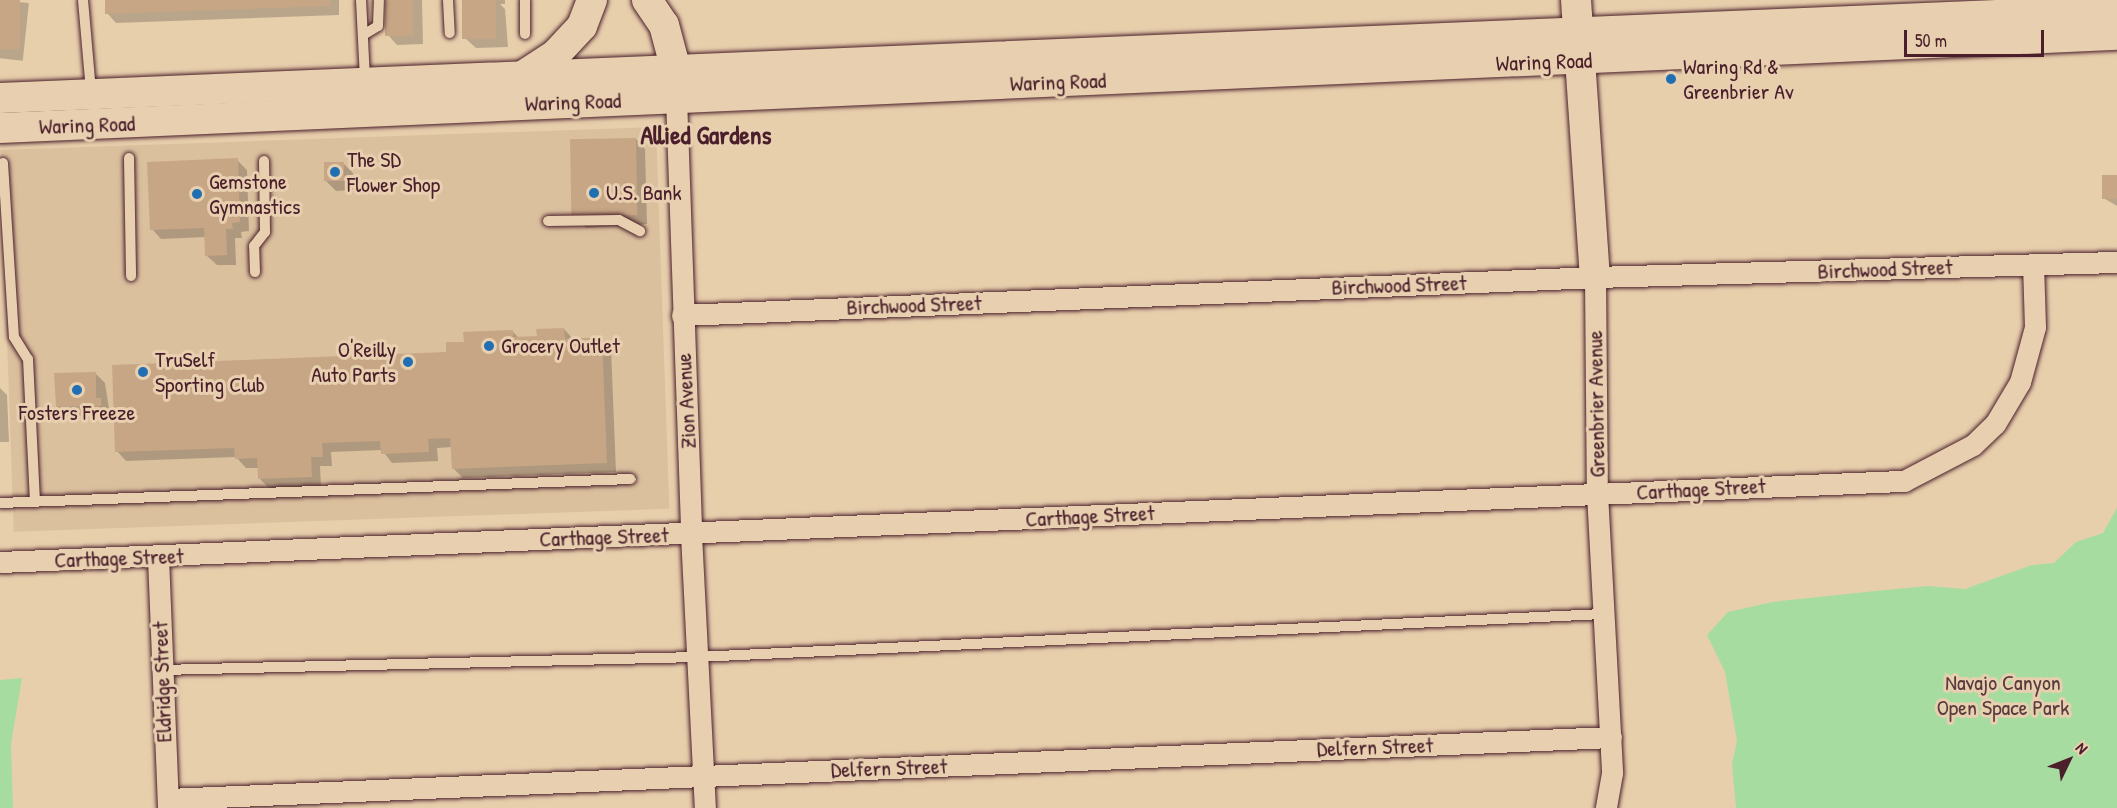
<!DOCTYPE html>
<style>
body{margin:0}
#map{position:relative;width:2117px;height:808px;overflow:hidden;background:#e8cfac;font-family:"Patrick Hand",sans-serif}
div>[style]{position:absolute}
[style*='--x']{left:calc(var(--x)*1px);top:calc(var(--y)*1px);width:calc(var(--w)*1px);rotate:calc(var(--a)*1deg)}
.built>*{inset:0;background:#dbc09e;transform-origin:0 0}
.green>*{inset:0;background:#a6dca0}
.shadow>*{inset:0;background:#0003;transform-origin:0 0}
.building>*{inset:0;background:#c7a685;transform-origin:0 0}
.roads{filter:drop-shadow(0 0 2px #4a1f2b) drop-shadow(0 0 2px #4a1f2b)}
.lane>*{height:10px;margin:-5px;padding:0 5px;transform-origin:5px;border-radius:5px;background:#e7cfaf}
.street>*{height:21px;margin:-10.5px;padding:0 10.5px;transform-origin:10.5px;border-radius:10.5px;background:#e7cfaf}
.secondary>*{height:30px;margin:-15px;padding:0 15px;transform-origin:15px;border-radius:15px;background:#e7cfaf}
.dots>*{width:16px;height:16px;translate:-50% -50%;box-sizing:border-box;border:3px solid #e7cfaf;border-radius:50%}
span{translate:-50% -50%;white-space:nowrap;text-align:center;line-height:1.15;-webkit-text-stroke:6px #e7cfaf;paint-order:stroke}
.street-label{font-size:22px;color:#4a1f2b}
.poi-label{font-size:22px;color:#4a1f2b}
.left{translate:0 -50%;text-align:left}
.right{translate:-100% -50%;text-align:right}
.park-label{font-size:22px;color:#583b3d}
.quarter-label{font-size:26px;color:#4a1f2b;font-weight:700}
.north{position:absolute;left:2039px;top:730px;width:60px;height:60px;-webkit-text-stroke:4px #e7cfaf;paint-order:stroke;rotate:47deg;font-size:16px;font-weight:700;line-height:24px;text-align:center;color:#4a1f2b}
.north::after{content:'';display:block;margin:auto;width:21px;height:27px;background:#4a1f2b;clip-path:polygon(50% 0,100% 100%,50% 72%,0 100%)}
.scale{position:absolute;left:1904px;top:30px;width:140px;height:27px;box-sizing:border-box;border:3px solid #4a1f2b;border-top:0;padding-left:8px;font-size:18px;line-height:21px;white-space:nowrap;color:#4a1f2b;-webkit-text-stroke:4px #e7cfaf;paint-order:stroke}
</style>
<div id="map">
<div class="built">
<i style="left:656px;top:127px;width:382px;height:656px;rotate:88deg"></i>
</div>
<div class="green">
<i style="clip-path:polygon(2117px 508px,2117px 808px,1736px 808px,1732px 764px,1737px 741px,1725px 672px,1707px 635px,1728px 612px,1772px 602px,1885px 590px,1928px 586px,1965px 589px,2032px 565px,2054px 563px,2076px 542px,2103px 533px)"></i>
<i style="clip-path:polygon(22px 678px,11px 744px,13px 808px,0 808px,0 680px)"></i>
</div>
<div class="shadow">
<i style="left:0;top:0;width:29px;height:58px;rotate:6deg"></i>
<i style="clip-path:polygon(106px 0,339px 0,339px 15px,116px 23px,107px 13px)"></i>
<i style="clip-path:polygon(386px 0,422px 0,423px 44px,397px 45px,388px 35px)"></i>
<i style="clip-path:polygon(469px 0,505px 0,505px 4px,500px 4px,505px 9px,508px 47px,476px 48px,466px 39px)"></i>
<i style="clip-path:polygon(636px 139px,645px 149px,647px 224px,586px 228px,577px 218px)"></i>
<i style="clip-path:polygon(237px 160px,247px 170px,249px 231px,241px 232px,242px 238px,235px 238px,236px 265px,217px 265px,207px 256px,206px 237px,161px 239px,152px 229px)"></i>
<i style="clip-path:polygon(343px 163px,353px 173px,353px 190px,336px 191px,326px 181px)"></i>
<i style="clip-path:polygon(2117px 177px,2117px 206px,2105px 199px)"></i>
<i style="clip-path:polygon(564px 329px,573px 339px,601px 339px,611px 348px,616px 472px,463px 478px,453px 468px,452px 447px,437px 448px,438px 461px,392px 463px,382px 450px,331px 452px,332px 466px,320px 466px,321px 486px,269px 488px,260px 479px,259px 468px,246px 468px,236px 457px,126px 461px,117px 451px,448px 353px,465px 343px,512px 331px,519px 338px,538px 337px)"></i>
<i style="clip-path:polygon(95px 373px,105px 383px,110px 415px,67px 416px,57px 407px)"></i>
<i style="clip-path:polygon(0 388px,7px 395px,9px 442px,0 442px)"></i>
</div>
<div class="building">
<i style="left:0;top:0;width:20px;height:49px"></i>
<i style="clip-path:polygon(105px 0,330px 0,330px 6px,105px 14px)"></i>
<i style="left:385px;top:0;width:28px;height:36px"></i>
<i style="left:462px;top:0;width:34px;height:39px"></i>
<i style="left:636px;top:138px;width:77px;height:66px;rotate:89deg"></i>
<i style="clip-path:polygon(238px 158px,240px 222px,232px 223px,233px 229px,226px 229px,227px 255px,205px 256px,204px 228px,150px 230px,147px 162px)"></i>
<i style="left:344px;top:162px;width:19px;height:20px;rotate:90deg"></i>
<i style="left:2117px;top:175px;width:24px;height:15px;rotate:90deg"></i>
<i style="clip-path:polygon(564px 328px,565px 339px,602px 337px,607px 463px,452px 469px,450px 438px,428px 439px,429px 452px,381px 454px,380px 441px,322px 443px,323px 457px,311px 457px,312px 477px,258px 479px,257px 458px,235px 459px,234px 448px,115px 452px,112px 365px,446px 352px,446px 342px,464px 342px,463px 332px,513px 330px,513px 337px,537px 336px,536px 329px)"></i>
<i style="clip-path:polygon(96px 372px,96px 398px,101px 398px,101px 406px,56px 407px,54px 373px)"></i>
</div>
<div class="roads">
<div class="lane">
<i style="--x:83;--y:0;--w:92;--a:85"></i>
<i style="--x:361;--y:0;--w:80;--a:87.1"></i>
<i style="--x:448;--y:0;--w:33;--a:87"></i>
<i style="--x:525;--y:34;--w:34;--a:-90"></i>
<i style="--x:363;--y:35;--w:17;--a:-31"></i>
<i style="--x:378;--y:26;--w:26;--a:-88"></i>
<i style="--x:129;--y:158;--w:118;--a:89"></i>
<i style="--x:3;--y:163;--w:174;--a:86.4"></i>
<i style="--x:14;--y:337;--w:26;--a:58"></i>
<i style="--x:28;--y:359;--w:143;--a:87.2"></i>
<i style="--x:548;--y:221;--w:71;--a:-0.8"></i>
<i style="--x:619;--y:220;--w:24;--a:28"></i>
<i style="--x:255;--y:272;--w:26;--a:-92"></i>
<i style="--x:254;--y:246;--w:18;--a:-52"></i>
<i style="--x:265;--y:232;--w:71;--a:-90.8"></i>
<i style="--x:0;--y:503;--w:631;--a:-2.18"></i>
<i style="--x:161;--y:670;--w:537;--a:-1.39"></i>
<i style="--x:698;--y:657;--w:907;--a:-2.72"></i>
</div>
<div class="street">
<i style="--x:676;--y:97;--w:437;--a:88"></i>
<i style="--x:691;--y:534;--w:274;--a:87.1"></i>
<i style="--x:1595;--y:277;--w:216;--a:89.5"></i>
<i style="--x:1597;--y:493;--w:280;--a:86.9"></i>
<i style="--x:1612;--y:773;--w:36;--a:100"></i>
<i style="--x:682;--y:315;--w:914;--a:-2.38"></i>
<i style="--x:1595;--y:277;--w:522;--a:-1.65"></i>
<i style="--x:158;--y:557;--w:251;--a:87.7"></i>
<i style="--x:0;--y:562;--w:1906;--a:-2.44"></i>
<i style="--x:1904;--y:481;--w:78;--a:-27.6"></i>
<i style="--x:1973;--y:445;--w:30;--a:-44"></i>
<i style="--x:1995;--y:424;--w:49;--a:-59.2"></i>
<i style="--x:2020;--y:382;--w:57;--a:-74.7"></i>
<i style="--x:2035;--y:327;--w:62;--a:-91.8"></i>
<i style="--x:168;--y:799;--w:1444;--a:-2.46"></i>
</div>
<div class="secondary">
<i style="--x:647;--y:0;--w:30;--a:56"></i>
<i style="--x:664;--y:25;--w:47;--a:75.1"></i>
<i style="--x:676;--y:70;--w:18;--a:90"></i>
<i style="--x:1576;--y:0;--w:278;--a:86.1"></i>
<i style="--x:524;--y:75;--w:38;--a:-33"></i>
<i style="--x:556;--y:54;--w:38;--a:-47"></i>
<i style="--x:582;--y:26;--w:28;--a:-69"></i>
<i style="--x:0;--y:98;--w:2119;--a:-2.38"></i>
<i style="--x:0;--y:128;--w:2119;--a:-2.52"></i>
</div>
</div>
<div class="dots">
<i style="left:1671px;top:79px;background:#1f6fb2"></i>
<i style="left:335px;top:172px;background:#1f6fb2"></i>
<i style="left:594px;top:193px;background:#1f6fb2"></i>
<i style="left:197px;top:194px;background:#1f6fb2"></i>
<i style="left:489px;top:346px;background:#1f6fb2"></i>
<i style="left:408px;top:362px;background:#1f6fb2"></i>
<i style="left:143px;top:372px;background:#1f6fb2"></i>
<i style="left:77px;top:390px;background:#1f6fb2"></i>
</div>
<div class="street-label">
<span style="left:1544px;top:62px;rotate:-2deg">Waring Road</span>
<span style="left:1058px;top:82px;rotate:-2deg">Waring Road</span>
<span style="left:573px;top:102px;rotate:-2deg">Waring Road</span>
<span style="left:87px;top:125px;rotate:-2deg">Waring Road</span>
<span style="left:1885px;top:269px;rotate:-2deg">Birchwood Street</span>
<span style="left:1399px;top:285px;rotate:-2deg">Birchwood Street</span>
<span style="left:914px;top:305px;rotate:-2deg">Birchwood Street</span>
<span style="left:686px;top:401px;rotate:-93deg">Zion Avenue</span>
<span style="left:1596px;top:404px;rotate:-91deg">Greenbrier Avenue</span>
<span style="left:1701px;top:489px;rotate:-3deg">Carthage Street</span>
<span style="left:1090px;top:516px;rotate:-3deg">Carthage Street</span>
<span style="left:604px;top:537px;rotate:-2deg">Carthage Street</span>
<span style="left:119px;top:558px;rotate:-2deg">Carthage Street</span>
<span style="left:162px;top:682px;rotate:-92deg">Eldridge Street</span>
<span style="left:1375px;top:747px;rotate:-2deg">Delfern Street</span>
<span style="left:889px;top:768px;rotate:-2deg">Delfern Street</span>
</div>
<div class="poi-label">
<span class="left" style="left:1683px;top:79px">Waring Rd &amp;<br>Greenbrier Av</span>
<span class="left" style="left:347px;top:172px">The SD<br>Flower Shop</span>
<span class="left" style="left:209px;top:194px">Gemstone<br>Gymnastics</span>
<span class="left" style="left:606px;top:193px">U.S. Bank</span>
<span class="left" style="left:501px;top:346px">Grocery Outlet</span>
<span class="right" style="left:396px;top:362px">O'Reilly<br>Auto Parts</span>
<span class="left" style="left:155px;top:372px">TruSelf<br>Sporting Club</span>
<span style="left:77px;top:413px">Fosters Freeze</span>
</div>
<div class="park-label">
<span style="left:2003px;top:695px">Navajo Canyon<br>Open Space Park</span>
</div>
<div class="quarter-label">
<span style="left:706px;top:135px">Allied Gardens</span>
</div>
<div class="north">N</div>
<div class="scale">50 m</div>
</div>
